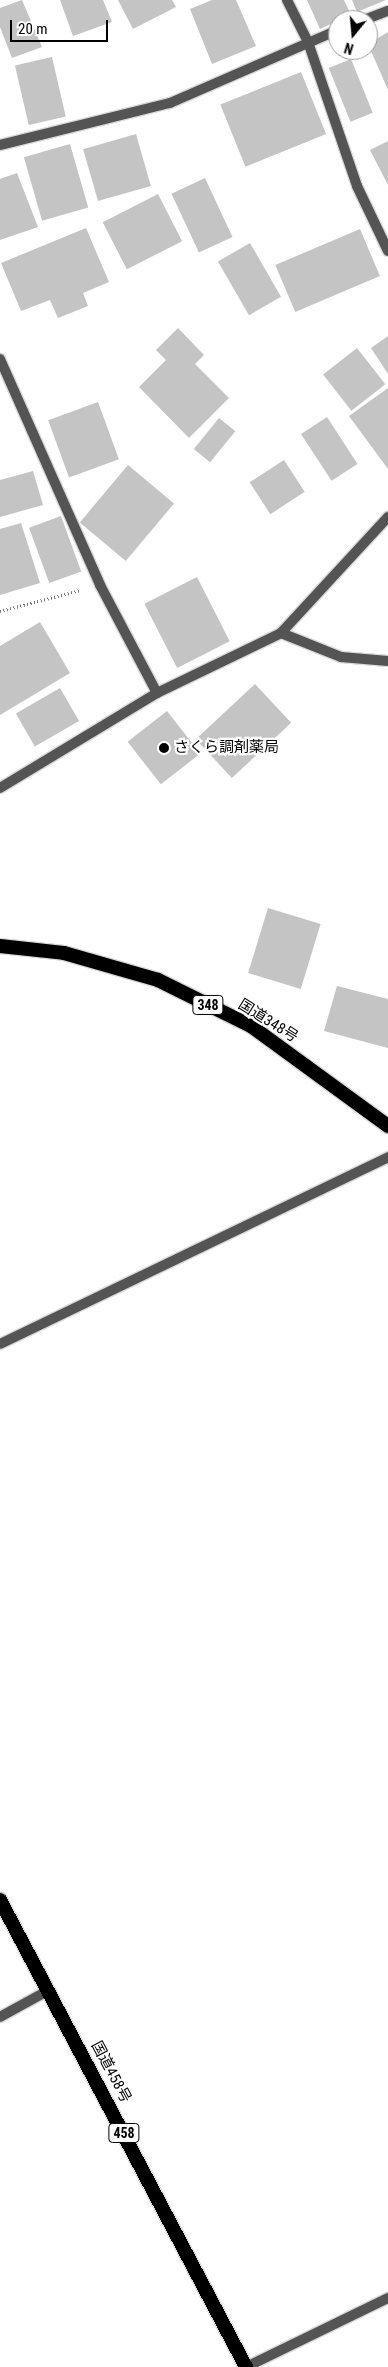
<!DOCTYPE html>
<html>
<head>
<meta charset="utf-8">
<style>
  body { margin:0 }
  #map { position:relative; width:388px; height:2367px; overflow:hidden; background:#fff; font-family:"Roboto Condensed","Noto Sans JP",sans-serif }
  div>[style] { position:absolute }
  .building>* { inset:0; background:#c4c4c4; transform-origin:0 0 }
  .path>* { height:3px; margin-top:-1.5px; transform-origin:0; background:repeating-linear-gradient(90deg,#767676 0 1px,transparent 0 3.5px) }
  .roads { filter:drop-shadow(1px 0 #dbdbdb) drop-shadow(-1px 0 #dbdbdb) drop-shadow(0 1px #dbdbdb) drop-shadow(0 -1px #dbdbdb) }
  .service>* { height:10px; margin:-5px; padding:0 5px; transform-origin:5px; border-radius:5px; background:#545454 }
  .trunk>* { height:14px; margin:-7px; padding:0 7px; transform-origin:7px; border-radius:7px; background:#000 }
  .dots>* { width:14px; height:14px; translate:-50% -50%; box-sizing:border-box; border:2px solid #fff; border-radius:50% }
  span { translate:-50% -50%; white-space:nowrap; text-align:center; line-height:1.15; -webkit-text-stroke:4.5px #fff; paint-order:stroke }
  .shield-label span { padding:1px 4px; background:#fff; border:1px solid; border-radius:4px; -webkit-text-stroke-width:0 }
  .shield-label { font-size:14px; color:#000; font-weight:700 }
  .poi-label { font-size:15px; color:#000 }
  .left { translate:0 -50%; text-align:left }
  .street-label { font-size:15px; color:#000 }
  .north { position:absolute; left:328px; top:10px; width:50px; height:50px; box-sizing:border-box; background:#fff; border:1px solid #999; border-radius:50%; rotate:197deg; font-size:14px; font-weight:700; line-height:20px; text-align:center; color:#000 }
  .north::after { content:''; display:block; margin:auto; width:18px; height:22px; background:#000; clip-path:polygon(50% 0,100% 100%,50% 72%,0 100%) }
  .scale { position:absolute; left:10px; top:20px; width:98px; height:22px; box-sizing:border-box; border:2px solid #000; border-top:0; padding-left:6px; font-size:15px; line-height:18px; white-space:nowrap; color:#000; -webkit-text-stroke:4px #fff; paint-order:stroke }
</style>
</head>
<body>
<div id="map">
  <div class="building">
    <div style="clip-path:polygon(22px 0,42px 47px,12px 58px,0 27px,0 8px)"></div>
    <div style="clip-path:polygon(60px 0,103px 0,112px 22px,73px 36px)"></div>
    <div style="clip-path:polygon(118px 0,172px 0,176px 7px,133px 29px)"></div>
    <div style="clip-path:polygon(212px 0,236px 0,256px 46px,212px 64px,190px 9px)"></div>
    <div style="clip-path:polygon(307px 0,344px 0,351px 15px,320px 29px)"></div>
    <div style="clip-path:polygon(352px 0,386px 0,357px 12px)"></div>
    <div style="clip-path:polygon(388px 32px,388px 90px,368px 44px)"></div>
    <div style="left:52px;top:57px;width:61px;height:38px;rotate:77deg"></div>
    <div style="left:351px;top:59px;width:58px;height:24px;rotate:68deg"></div>
    <div style="left:301px;top:72px;width:67px;height:87px;rotate:68deg"></div>
    <div style="left:136px;top:134px;width:54px;height:55px;rotate:74deg"></div>
    <div style="clip-path:polygon(388px 141px,388px 185px,370px 150px)"></div>
    <div style="left:70px;top:144px;width:66px;height:48px;rotate:74deg"></div>
    <div style="clip-path:polygon(17px 173px,38px 227px,0 240px,0 179px)"></div>
    <div style="left:205px;top:178px;width:65px;height:37px;rotate:65deg"></div>
    <div style="left:158px;top:194px;width:53px;height:62px;rotate:63deg"></div>
    <div style="clip-path:polygon(86px 228px,109px 282px,83px 293px,88px 306px,58px 318px,50px 300px,21px 311px,1px 263px)"></div>
    <div style="left:360px;top:229px;width:51px;height:92px;rotate:67deg"></div>
    <div style="left:250px;top:243px;width:62px;height:37px;rotate:60deg"></div>
    <div style="clip-path:polygon(178px 328px,204px 355px,195px 364px,229px 398px,189px 438px,139px 387px,166px 360px,156px 350px)"></div>
    <div style="clip-path:polygon(388px 336px,388px 374px,371px 348px)"></div>
    <div style="left:357px;top:348px;width:46px;height:43px;rotate:52deg"></div>
    <div style="clip-path:polygon(388px 388px,388px 469px,349px 416px)"></div>
    <div style="left:98px;top:402px;width:61px;height:53px;rotate:70deg"></div>
    <div style="left:327px;top:417px;width:56px;height:31px;rotate:57deg"></div>
    <div style="left:219px;top:418px;width:21px;height:40px;rotate:39deg"></div>
    <div style="left:284px;top:460px;width:38px;height:41px;rotate:57deg"></div>
    <div style="left:128px;top:465px;width:60px;height:75px;rotate:40deg"></div>
    <div style="clip-path:polygon(33px 471px,43px 505px,0 517px,0 480px)"></div>
    <div style="left:61px;top:516px;width:59px;height:34px;rotate:70deg"></div>
    <div style="clip-path:polygon(21px 523px,40px 583px,0 595px,0 529px)"></div>
    <div style="left:197px;top:577px;width:72px;height:59px;rotate:63deg"></div>
    <div style="clip-path:polygon(40px 622px,70px 673px,0 715px,0 646px)"></div>
    <div style="left:255px;top:684px;width:53px;height:81px;rotate:47deg"></div>
    <div style="left:60px;top:688px;width:38px;height:51px;rotate:60deg"></div>
    <div style="left:167px;top:711px;width:54px;height:50px;rotate:52deg"></div>
    <div style="left:268px;top:908px;width:55px;height:68px;rotate:17deg"></div>
    <div style="clip-path:polygon(337px 986px,388px 999px,388px 1048px,324px 1031px)"></div>
  </div>
  <div class="path">
    <div style="left:0;top:611px;width:83px;rotate:-14.7deg"></div>
  </div>
  <div class="roads">
    <div class="service">
      <div style="left:287px;top:0;width:47px;rotate:63.4deg"></div>
      <div style="left:308px;top:42px;width:152px;rotate:71.2deg"></div>
      <div style="left:357px;top:186px;width:72px;rotate:64.5deg"></div>
      <div style="left:364px;top:20px;width:26px;rotate:-21deg"></div>
      <div style="left:0;top:145px;width:175px;rotate:-13.9deg"></div>
      <div style="left:170px;top:103px;width:183px;rotate:-23.5deg"></div>
      <div style="left:0;top:359px;width:247px;rotate:66.1deg"></div>
      <div style="left:100px;top:585px;width:122px;rotate:62.2deg"></div>
      <div style="left:281px;top:633px;width:65px;rotate:21.8deg"></div>
      <div style="left:341px;top:657px;width:47px;rotate:4.9deg"></div>
      <div style="left:0;top:788px;width:184px;rotate:-31.2deg"></div>
      <div style="left:157px;top:693px;width:138px;rotate:-25.8deg"></div>
      <div style="left:281px;top:633px;width:158px;rotate:-47.3deg"></div>
      <div style="left:0;top:1344px;width:431px;rotate:-25.7deg"></div>
      <div style="left:0;top:2017px;width:56px;rotate:-28.9deg"></div>
      <div style="left:246px;top:2367px;width:158px;rotate:-25.9deg"></div>
    </div>
    <div class="trunk">
      <div style="left:0;top:946px;width:64px;rotate:6.2deg"></div>
      <div style="left:64px;top:953px;width:98px;rotate:16deg"></div>
      <div style="left:158px;top:980px;width:104px;rotate:26.3deg"></div>
      <div style="left:251px;top:1026px;width:170px;rotate:36.1deg"></div>
      <div style="left:0;top:1900px;width:528px;rotate:62.22deg"></div>
    </div>
  </div>
  <div class="dots">
    <div style="left:164px;top:748px;background:#000"></div>
  </div>
  <div class="shield-label">
    <span style="left:208px;top:1005px">348</span>
    <span style="left:124px;top:2133px">458</span>
  </div>
  <div class="poi-label">
    <span class="left" style="left:174px;top:748px">さくら調剤薬局</span>
  </div>
  <div class="street-label">
    <span style="left:268px;top:1021px;rotate:32deg">国道348号</span>
    <span style="left:111px;top:2072px;rotate:62deg">国道458号</span>
  </div>
  <div class="north">N</div>
  <div class="scale">20 m</div>
</div>
</body>
</html>
